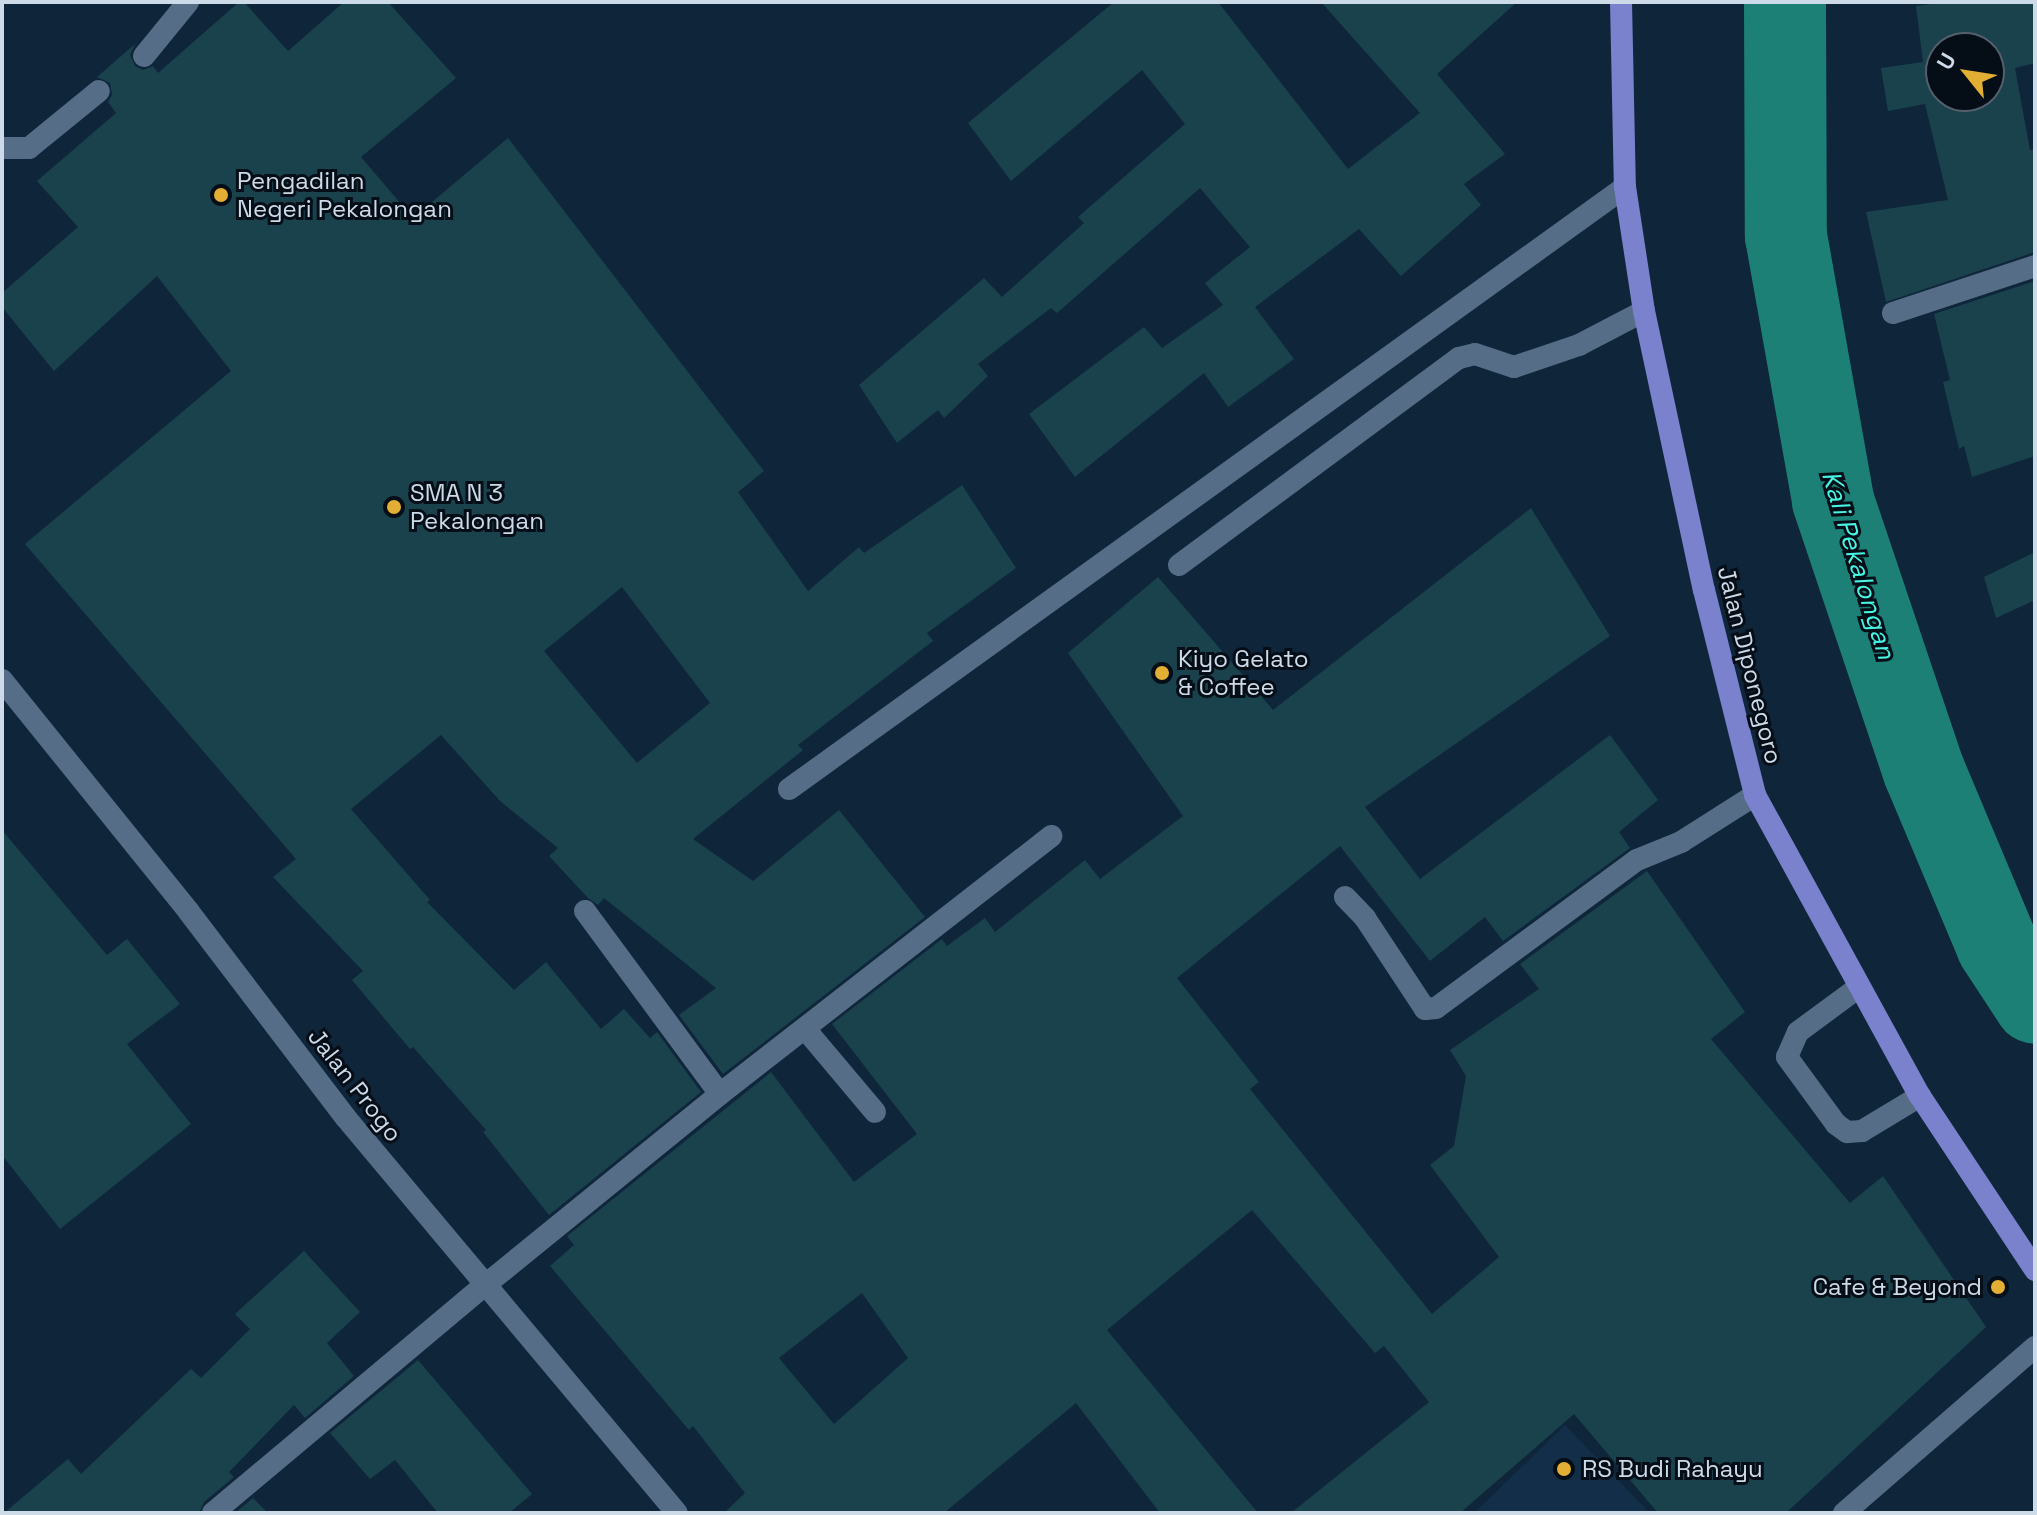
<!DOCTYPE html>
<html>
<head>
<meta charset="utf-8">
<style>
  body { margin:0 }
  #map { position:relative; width:2037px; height:1515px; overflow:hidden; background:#0f253a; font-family:"Space Grotesk",sans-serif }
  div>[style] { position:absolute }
  .built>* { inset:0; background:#132e49 }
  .river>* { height:82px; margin:-41px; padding:0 41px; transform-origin:41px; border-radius:41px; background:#1d8076 }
  .building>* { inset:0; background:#19424d }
  .service>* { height:22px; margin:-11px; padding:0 11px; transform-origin:11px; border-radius:11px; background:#556d86 }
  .minor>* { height:22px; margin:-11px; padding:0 11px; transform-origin:11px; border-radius:11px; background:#556d86 }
  .tertiary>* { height:22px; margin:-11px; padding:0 11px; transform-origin:11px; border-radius:11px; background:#556d86 }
  .primary>* { height:22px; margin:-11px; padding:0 11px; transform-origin:11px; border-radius:11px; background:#7a81cd }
  .dots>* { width:22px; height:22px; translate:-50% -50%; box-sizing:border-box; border:4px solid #050d17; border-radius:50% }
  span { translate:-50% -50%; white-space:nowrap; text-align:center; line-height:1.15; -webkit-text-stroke:6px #050d17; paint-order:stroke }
  .poi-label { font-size:24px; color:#cddae8 }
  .left { translate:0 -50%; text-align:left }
  .right { translate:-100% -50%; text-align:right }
  .street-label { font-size:24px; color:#cddae8 }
  .water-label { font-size:26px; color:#48f6e3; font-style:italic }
  .frame { position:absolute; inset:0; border:4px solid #cddae8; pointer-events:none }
  .north { position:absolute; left:1925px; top:32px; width:80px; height:80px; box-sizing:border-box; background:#050d17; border:2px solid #555f6b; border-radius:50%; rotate:300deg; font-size:22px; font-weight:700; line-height:32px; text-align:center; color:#cddae8 }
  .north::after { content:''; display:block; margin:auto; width:28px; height:36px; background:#e2af34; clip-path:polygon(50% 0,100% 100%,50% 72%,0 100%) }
</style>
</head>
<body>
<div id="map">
  <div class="built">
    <div style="clip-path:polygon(1565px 1425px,1650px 1513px,1474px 1513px)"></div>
  </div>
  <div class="river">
    <div style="left:1785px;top:2px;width:234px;rotate:89.8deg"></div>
    <div style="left:1786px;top:236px;width:269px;rotate:79.9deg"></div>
    <div style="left:1833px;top:501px;width:285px;rotate:71.4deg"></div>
    <div style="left:1924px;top:771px;width:189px;rotate:67.2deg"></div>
    <div style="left:1997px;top:945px;width:69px;rotate:56.8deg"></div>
  </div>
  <div class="building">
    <div style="clip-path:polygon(evenodd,239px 2px,244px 2px,288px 51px,344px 2px,388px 2px,456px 78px,361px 157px,413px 218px,508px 138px,764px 471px,738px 492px,808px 591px,859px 547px,864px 553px,962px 485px,1016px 568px,927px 633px,933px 641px,798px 745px,803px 750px,693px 839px,753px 881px,839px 810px,925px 917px,723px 1074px,679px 1015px,716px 988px,604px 898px,598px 905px,588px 898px,549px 856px,558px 848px,500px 801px,441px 735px,351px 809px,430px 900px,427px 902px,514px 990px,546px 962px,601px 1029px,624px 1009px,650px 1038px,657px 1032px,701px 1092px,549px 1215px,483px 1132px,486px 1130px,413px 1047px,410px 1049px,352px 980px,363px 971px,273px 877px,296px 859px,25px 544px,231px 371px,157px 276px,54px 371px,2px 307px,2px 293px,78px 227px,37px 181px,116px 113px,108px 102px,112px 95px,110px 83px,97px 77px,135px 44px,130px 55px,135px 66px,143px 70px,153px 66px,158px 73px,239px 2px,622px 587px,710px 703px,637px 763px,544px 651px,622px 587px)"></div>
    <div style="clip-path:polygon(1114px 2px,1218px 2px,1348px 169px,1420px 113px,1321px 2px,1517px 2px,1437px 74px,1505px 154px,1464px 184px,1481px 205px,1401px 276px,1359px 229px,1255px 307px,1294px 359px,1228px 407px,1204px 373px,1075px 477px,1029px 414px,1144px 327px,1162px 348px,1223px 305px,1205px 283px,1250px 247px,1200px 188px,1057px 313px,1051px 308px,978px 364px,988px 376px,944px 418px,938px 410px,897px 443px,859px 385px,984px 278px,1002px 297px,1084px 223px,1078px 217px,1185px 124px,1142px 70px,1011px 181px,968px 123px)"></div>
    <div style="clip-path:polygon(evenodd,1944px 2px,2035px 2px,2035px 63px,2015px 68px,2030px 150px,2035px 150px,2035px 252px,1886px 302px,1866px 212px,1948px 200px,1925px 104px,1888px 111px,1881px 68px,1923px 62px,1916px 6px,1944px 2px,1941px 48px,1989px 48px,1989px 96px,1941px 96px,1941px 48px)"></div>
    <div style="clip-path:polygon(2035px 281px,2035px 456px,1972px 477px,1964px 446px,1959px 449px,1943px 382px,1950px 380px,1934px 314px)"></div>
    <div style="clip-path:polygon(evenodd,1531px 508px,1610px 636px,1365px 807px,1420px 879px,1610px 735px,1658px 800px,1619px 832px,1630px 848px,1503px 941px,1485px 917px,1430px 961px,1340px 846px,1177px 978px,1259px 1082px,1250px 1089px,1432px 1314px,1499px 1257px,1430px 1165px,1454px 1146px,1466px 1076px,1450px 1050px,1539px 989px,1520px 964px,1647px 871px,1745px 1012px,1711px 1039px,1850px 1203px,1883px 1176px,1986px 1327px,1786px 1513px,1658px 1513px,1574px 1414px,1460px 1513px,1291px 1513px,1429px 1402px,1384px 1346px,1375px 1353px,1252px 1210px,1107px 1330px,1258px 1513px,1160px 1513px,1076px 1403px,944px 1513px,724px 1513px,745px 1493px,693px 1426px,689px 1430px,550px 1266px,574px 1245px,567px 1236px,771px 1072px,854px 1182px,917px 1134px,832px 1024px,942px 939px,947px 946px,985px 918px,995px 932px,1085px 860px,1100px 879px,1183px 816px,1068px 653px,1158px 577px,1273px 710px,1531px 508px,862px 1293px,908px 1358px,834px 1424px,779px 1358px,862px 1293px)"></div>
    <div style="clip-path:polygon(2035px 552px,2035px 600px,1996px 618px,1984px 577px)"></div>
    <div style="clip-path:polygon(2px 830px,107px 955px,127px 939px,180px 1004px,127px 1044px,191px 1124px,60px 1229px,2px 1155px)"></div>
    <div style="clip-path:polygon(304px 1251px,360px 1312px,327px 1343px,354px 1376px,305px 1418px,294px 1405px,229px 1472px,234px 1477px,204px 1502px,199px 1513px,4px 1513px,68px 1459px,81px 1474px,191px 1369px,201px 1378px,250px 1329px,235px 1314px)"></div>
    <div style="clip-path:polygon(418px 1360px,532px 1494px,509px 1513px,438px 1513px,395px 1460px,370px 1479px,330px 1433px)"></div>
    <div style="clip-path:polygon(253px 1498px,268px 1513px,235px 1513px)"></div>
  </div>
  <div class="service">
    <div style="left:144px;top:56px;width:70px;rotate:-50.8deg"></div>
    <div style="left:2px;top:148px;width:27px"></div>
    <div style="left:29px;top:148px;width:90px;rotate:-39.2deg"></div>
    <div style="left:1179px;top:565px;width:348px;rotate:-36.5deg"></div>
    <div style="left:1459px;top:358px;width:16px;rotate:-14deg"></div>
    <div style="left:1475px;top:354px;width:41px;rotate:18.4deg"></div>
    <div style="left:1514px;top:367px;width:69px;rotate:-18.7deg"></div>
    <div style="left:1579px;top:345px;width:73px;rotate:-27.6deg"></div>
    <div style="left:1345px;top:897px;width:29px;rotate:46deg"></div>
    <div style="left:1365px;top:918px;width:109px;rotate:56.6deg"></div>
    <div style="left:1425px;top:1009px;width:11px;rotate:-5deg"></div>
    <div style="left:1436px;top:1008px;width:250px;rotate:-36.4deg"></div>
    <div style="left:1637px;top:860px;width:48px;rotate:-22.2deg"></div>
    <div style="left:1681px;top:842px;width:88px;rotate:-32.4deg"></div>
    <div style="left:1859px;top:987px;width:76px;rotate:143.6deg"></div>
    <div style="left:1798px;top:1032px;width:27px;rotate:114deg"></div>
    <div style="left:1787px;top:1057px;width:83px;rotate:53.8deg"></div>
    <div style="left:1836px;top:1124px;width:14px;rotate:36deg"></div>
    <div style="left:1847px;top:1132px;width:15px;rotate:-4deg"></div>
    <div style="left:1862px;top:1131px;width:68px;rotate:-31.1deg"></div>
  </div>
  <div class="minor">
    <div style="left:1893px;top:313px;width:150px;rotate:-18.3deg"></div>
    <div style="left:789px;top:789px;width:1030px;rotate:-35.76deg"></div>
    <div style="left:585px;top:911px;width:227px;rotate:53.6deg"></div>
    <div style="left:806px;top:1030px;width:107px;rotate:49.9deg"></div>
    <div style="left:213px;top:1513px;width:354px;rotate:-40deg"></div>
    <div style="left:484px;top:1286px;width:304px;rotate:-39.1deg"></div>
    <div style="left:720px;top:1094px;width:420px;rotate:-37.9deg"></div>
    <div style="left:1844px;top:1513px;width:253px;rotate:-41deg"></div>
  </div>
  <div class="tertiary">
    <div style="left:2px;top:680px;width:298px;rotate:51.1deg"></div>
    <div style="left:189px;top:912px;width:259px;rotate:52.7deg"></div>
    <div style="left:346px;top:1118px;width:515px;rotate:50.04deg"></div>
  </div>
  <div class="primary">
    <div style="left:1621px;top:2px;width:185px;rotate:88.8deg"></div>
    <div style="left:1625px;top:187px;width:125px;rotate:81.3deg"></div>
    <div style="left:1644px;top:311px;width:285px;rotate:77.9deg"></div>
    <div style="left:1704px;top:590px;width:211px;rotate:76deg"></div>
    <div style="left:1755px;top:795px;width:343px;rotate:61.3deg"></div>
    <div style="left:1920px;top:1096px;width:209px;rotate:56.5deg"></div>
  </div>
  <div class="dots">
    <div style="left:221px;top:195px;background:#e2af34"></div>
    <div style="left:394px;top:507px;background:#e2af34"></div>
    <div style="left:1162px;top:673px;background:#e2af34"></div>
    <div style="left:1998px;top:1287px;background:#e2af34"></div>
    <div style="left:1564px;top:1469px;background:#e2af34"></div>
  </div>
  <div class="poi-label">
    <span class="left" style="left:237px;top:195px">Pengadilan<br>Negeri Pekalongan</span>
    <span class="left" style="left:410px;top:507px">SMA N 3<br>Pekalongan</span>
    <span class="left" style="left:1178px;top:673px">Kiyo Gelato<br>&amp; Coffee</span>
    <span class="right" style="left:1982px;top:1287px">Cafe &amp; Beyond</span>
    <span class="left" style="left:1582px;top:1469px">RS Budi Rahayu</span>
  </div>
  <div class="street-label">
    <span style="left:1750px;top:665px;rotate:76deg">Jalan Diponegoro</span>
    <span style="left:355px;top:1085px;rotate:52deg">Jalan Progo</span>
  </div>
  <div class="water-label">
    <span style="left:1858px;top:565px;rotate:73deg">Kali Pekalongan</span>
  </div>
  <div class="frame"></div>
  <div class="north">U</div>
</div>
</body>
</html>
